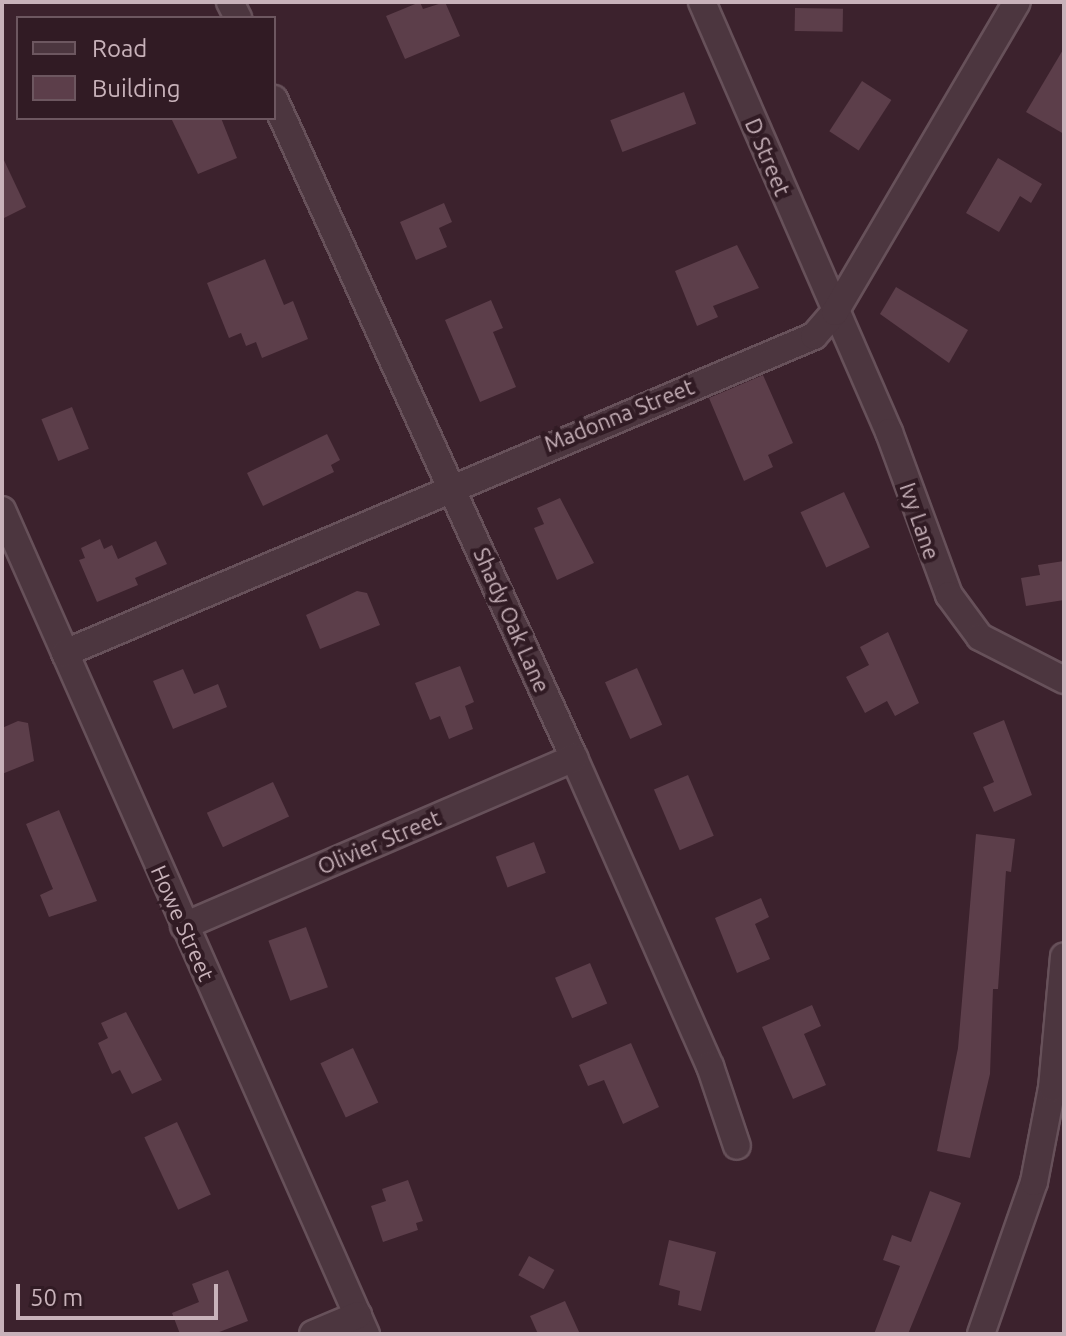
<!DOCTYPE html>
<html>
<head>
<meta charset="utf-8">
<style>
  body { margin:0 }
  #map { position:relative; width:1066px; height:1336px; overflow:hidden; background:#3c222d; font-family:Ubuntu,sans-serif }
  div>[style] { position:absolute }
  .building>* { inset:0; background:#5c3e4a; transform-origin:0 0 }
  .roads { filter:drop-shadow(2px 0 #67515a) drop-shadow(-2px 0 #67515a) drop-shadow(0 2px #67515a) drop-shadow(0 -2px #67515a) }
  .minor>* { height:26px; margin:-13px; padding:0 13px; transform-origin:13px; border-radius:13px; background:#4c363f }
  span { translate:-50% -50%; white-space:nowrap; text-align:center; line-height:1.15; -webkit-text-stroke:8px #311b24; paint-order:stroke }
  .street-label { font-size:22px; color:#c8b2ba }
  .frame { position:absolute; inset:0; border:4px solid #c8b2ba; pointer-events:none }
  .legend { position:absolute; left:16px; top:16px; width:260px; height:104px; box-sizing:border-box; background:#311b24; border:2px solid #6d5760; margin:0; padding:10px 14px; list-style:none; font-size:24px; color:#c8b2ba }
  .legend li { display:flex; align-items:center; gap:16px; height:40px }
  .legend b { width:40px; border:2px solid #6d5760 }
  .scale { position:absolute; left:16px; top:1284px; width:202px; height:36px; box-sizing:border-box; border:4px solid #c8b2ba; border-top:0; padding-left:10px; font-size:24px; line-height:28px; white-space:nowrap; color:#c8b2ba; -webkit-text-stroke:6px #311b24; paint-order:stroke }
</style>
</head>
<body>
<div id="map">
  <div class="building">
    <div style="clip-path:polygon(420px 2px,423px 9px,445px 2px,460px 36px,405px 59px,386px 16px)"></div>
    <div style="left:795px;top:8px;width:48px;height:23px;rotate:1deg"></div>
    <div style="clip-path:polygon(1064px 48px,1064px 134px,1026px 112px)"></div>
    <div style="left:862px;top:81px;width:35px;height:60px;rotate:33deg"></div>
    <div style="left:684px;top:92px;width:34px;height:79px;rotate:69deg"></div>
    <div style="clip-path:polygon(171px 118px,221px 118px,237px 158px,198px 174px)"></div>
    <div style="clip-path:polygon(2px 156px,26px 207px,2px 219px)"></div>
    <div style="clip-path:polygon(998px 158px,1042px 184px,1031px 203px,1020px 196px,999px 232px,966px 213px)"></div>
    <div style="clip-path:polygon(444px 203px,452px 222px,439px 228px,447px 247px,416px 260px,400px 222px)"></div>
    <div style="clip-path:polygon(737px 245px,759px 288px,713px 306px,718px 317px,697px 326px,675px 271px)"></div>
    <div style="clip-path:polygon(265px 259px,284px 305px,293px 301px,308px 339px,262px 358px,256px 342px,246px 346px,241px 333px,229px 338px,207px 283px)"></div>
    <div style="clip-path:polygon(896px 287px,968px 330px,949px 363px,880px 314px)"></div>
    <div style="clip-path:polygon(491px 300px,503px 328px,493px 332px,516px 387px,480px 402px,445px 320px)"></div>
    <div style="clip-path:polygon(763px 375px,793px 443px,768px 455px,773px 467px,744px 481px,709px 398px)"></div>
    <div style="left:72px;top:407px;width:45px;height:33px;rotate:68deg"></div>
    <div style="clip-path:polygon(327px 434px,340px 460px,331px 465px,334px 472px,263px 506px,247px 473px)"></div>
    <div style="left:844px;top:492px;width:61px;height:48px;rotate:65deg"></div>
    <div style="clip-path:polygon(560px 498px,594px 563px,557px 580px,534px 528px,544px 524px,537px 508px)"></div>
    <div style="clip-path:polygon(100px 539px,104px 549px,112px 545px,118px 559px,156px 541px,167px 564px,135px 578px,138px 585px,97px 602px,79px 560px,85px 558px,81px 548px)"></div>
    <div style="clip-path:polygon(1064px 561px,1064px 600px,1026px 606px,1021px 578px,1040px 575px,1038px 565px)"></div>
    <div style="clip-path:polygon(357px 591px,367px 593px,380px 625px,320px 649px,306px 615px)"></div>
    <div style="clip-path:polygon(888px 632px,919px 703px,895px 716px,887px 701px,865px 713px,846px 677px,869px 665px,860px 647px)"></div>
    <div style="clip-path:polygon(460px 666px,474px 702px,465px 706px,473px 729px,449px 739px,440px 716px,430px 720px,415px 683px)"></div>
    <div style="left:637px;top:668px;width:62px;height:35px;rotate:66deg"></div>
    <div style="clip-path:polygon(183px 669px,194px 694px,218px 684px,227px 707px,173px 729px,153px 681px)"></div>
    <div style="clip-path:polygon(1004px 720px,1032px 795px,994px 812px,983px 787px,994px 782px,973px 733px)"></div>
    <div style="clip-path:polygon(18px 721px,28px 723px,34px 761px,2px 774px,2px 728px)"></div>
    <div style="left:688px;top:775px;width:66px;height:37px;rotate:67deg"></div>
    <div style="left:273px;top:782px;width:38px;height:73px;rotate:65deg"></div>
    <div style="clip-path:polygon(59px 810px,97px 901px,49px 917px,40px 895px,53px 889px,26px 824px)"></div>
    <div style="clip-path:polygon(976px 834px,1015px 839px,1011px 872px,1006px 871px,998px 989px,993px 989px,990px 1074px,970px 1158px,937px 1151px,958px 1048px)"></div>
    <div style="left:534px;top:842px;width:33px;height:41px;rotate:69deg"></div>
    <div style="clip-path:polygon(761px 898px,769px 917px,755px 924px,770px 959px,737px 973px,715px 918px)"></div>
    <div style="left:306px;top:927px;width:64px;height:40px;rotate:70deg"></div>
    <div style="left:590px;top:963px;width:44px;height:38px;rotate:67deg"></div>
    <div style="clip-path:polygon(812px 1005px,821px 1026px,804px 1034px,826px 1085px,793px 1099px,762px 1027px)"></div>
    <div style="clip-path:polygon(126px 1012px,162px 1080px,132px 1094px,120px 1070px,112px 1074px,98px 1043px,108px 1038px,101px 1023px)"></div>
    <div style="clip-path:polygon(631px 1043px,659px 1107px,623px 1124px,604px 1080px,588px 1086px,579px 1065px)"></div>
    <div style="left:353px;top:1048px;width:60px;height:36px;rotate:65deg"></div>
    <div style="left:177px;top:1122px;width:80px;height:36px;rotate:65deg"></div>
    <div style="clip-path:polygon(408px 1180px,423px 1221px,416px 1223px,418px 1230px,383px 1242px,371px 1206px,386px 1201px,382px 1189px)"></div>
    <div style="clip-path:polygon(930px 1191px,961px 1203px,949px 1234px,908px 1334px,874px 1334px,900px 1266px,883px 1260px,892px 1235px,911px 1242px)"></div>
    <div style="clip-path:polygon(669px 1240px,716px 1252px,701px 1311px,678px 1305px,680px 1291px,659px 1285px)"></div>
    <div style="left:529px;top:1256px;width:29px;height:22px;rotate:29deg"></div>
    <div style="clip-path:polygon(228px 1270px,248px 1321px,214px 1334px,180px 1334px,172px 1313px,199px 1302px,192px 1284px)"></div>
    <div style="clip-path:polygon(565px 1301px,580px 1334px,538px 1334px,530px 1316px)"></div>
  </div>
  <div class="roads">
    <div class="minor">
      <div style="left:230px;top:2px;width:18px;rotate:63deg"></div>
      <div style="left:702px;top:2px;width:469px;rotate:66.5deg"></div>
      <div style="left:889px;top:432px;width:174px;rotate:69.8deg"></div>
      <div style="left:949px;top:595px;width:52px;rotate:53.6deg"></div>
      <div style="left:980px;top:637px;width:94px;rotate:27.1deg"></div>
      <div style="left:274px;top:99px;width:724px;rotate:65.52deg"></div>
      <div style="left:574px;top:758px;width:337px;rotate:66.2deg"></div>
      <div style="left:710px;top:1066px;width:84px;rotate:71.4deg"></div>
      <div style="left:2px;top:510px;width:901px;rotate:66.17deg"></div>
      <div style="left:65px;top:653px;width:813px;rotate:-22.94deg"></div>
      <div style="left:814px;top:336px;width:32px;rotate:-49deg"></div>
      <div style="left:835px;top:312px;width:359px;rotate:-59.6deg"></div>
      <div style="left:184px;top:926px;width:425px;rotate:-23.3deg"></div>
      <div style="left:313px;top:1334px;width:49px;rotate:-22.9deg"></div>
      <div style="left:981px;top:1334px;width:161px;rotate:-70.8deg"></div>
      <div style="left:1034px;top:1182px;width:96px;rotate:-79.2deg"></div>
      <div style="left:1052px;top:1088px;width:132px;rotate:-84.8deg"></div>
    </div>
  </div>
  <div class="street-label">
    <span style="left:768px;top:157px;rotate:67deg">D Street</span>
    <span style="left:619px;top:415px;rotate:-22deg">Madonna Street</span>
    <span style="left:920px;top:521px;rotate:71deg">Ivy Lane</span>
    <span style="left:512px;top:620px;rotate:66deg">Shady Oak Lane</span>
    <span style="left:379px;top:842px;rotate:-23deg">Olivier Street</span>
    <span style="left:183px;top:923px;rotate:66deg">Howe Street</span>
  </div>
  <div class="frame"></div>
  <ul class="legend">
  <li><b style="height:10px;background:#4c363f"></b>Road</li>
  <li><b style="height:22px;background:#5c3e4a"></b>Building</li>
  </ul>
  <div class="scale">50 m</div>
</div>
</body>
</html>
